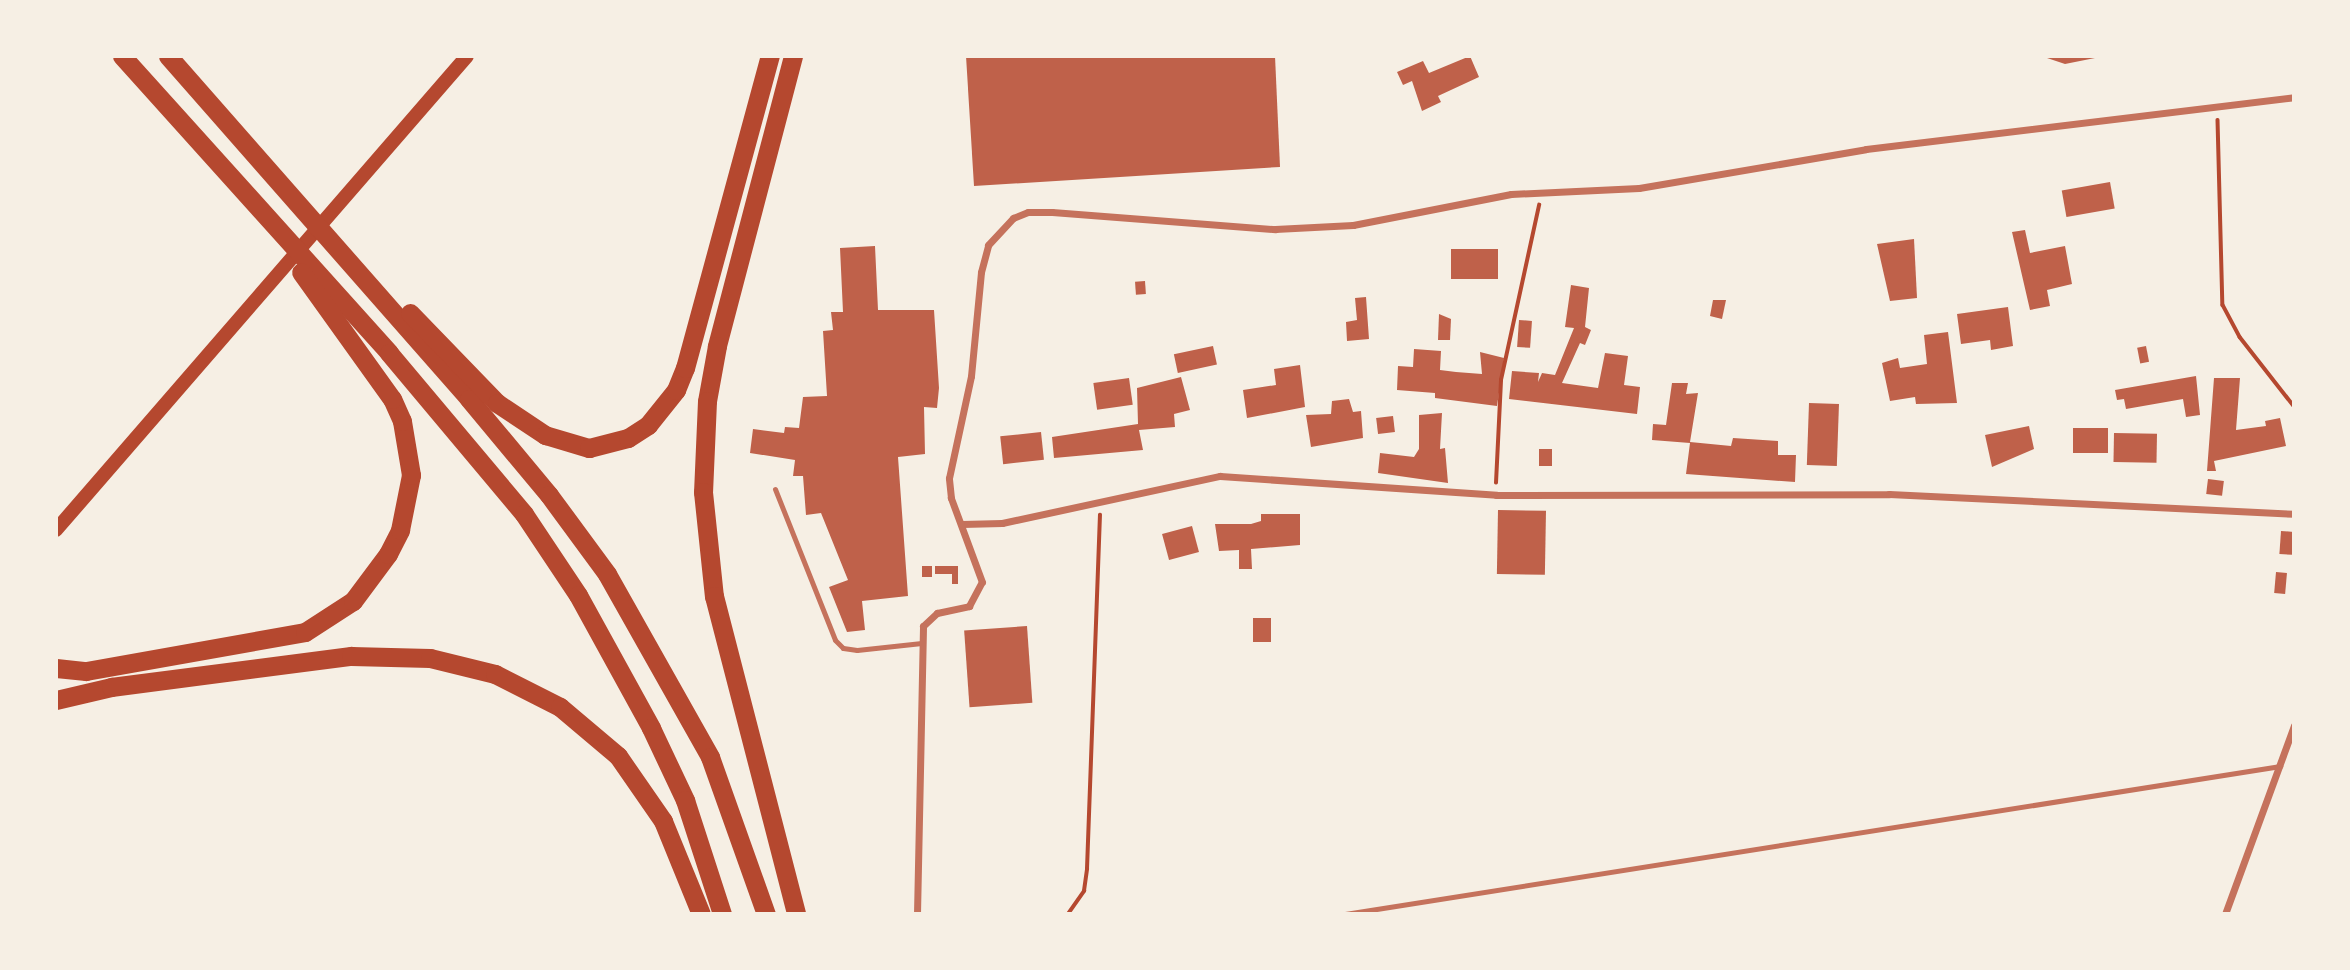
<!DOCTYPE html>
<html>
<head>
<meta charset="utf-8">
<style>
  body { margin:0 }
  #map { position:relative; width:2350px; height:970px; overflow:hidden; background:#f6efe4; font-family:"Work Sans",sans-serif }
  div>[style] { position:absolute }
  .building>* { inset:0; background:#bf614a; transform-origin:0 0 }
  .path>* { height:3.5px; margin:-1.75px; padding:0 1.75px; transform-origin:1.75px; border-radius:1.75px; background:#b5482f }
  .service>* { height:5px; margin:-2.5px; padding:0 2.5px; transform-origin:2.5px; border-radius:2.5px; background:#c5725c }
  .minor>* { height:7px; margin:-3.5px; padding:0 3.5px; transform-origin:3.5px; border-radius:3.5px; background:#c5725c }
  .secondary>* { height:14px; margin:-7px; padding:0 7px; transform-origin:7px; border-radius:7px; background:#b5482f }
  .trunk>* { height:19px; margin:-9.5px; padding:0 9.5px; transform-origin:9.5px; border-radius:9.5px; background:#b5482f }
  span { translate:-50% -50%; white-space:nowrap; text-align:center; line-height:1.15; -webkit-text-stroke:6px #f6efe4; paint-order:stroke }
  .frame { position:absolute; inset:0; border:58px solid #f6efe4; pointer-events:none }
</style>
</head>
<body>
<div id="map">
  <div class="building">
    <div style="clip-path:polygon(966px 56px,1275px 56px,1280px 167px,974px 186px)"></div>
    <div style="clip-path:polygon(1470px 56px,1479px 77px,1438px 96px,1441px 102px,1422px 111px,1412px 81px,1403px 85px,1397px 72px,1423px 61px,1429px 73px)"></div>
    <div style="clip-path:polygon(2041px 56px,2095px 56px,2095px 58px,2065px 64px)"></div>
    <div style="left:2110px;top:182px;width:27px;height:49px;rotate:80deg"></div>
    <div style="clip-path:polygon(2025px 230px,2030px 253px,2065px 246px,2072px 284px,2047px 290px,2050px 306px,2030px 310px,2012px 232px)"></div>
    <div style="clip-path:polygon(1914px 239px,1917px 298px,1890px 301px,1877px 244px)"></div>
    <div style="clip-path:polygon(875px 246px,878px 310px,934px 310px,939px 388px,937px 408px,924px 407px,925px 454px,898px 457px,908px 596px,862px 601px,865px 630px,847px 632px,829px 587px,848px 580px,821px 513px,806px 515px,803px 476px,793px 476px,795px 460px,750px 453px,753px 429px,784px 433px,785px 427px,799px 428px,803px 397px,827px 396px,823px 331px,833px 330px,831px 312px,843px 312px,840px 248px)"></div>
    <div style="left:1451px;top:249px;width:47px;height:30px"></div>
    <div style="left:1145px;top:281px;width:13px;height:10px;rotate:86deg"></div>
    <div style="clip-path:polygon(1571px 285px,1589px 288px,1585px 327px,1591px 330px,1585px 345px,1580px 343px,1562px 383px,1598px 388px,1605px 353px,1628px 356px,1624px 385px,1640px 387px,1637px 414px,1509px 399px,1512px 371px,1539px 373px,1538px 382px,1542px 373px,1555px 375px,1574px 328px,1565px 327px)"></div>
    <div style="clip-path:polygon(1366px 297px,1369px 339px,1347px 341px,1346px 322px,1357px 320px,1355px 298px)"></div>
    <div style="clip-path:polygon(1713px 300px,1726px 300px,1722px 319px,1710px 316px)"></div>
    <div style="clip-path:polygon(2008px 307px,2013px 346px,1991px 350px,1990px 340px,1961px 344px,1957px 314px)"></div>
    <div style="clip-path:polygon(1439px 314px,1451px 319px,1450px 340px,1438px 340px)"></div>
    <div style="left:1519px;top:320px;width:13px;height:27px;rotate:4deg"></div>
    <div style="clip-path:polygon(1948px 332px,1957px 403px,1916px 404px,1915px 397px,1890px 401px,1882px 363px,1898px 358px,1900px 368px,1927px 364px,1924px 335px)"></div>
    <div style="left:1213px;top:346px;width:19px;height:40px;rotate:78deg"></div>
    <div style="left:2146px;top:346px;width:16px;height:9px;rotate:79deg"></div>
    <div style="clip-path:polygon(1414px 349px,1441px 351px,1440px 370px,1456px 372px,1482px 374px,1480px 352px,1504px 358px,1497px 406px,1435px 398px,1435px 393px,1397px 390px,1398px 366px,1413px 367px)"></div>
    <div style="clip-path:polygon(1300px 365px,1305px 407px,1247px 418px,1243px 390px,1276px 385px,1274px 369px)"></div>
    <div style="clip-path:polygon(2196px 376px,2200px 415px,2186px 417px,2183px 399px,2126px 409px,2124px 399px,2117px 400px,2115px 390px)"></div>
    <div style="clip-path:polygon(1181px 377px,1190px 410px,1174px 414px,1175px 427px,1139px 430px,1143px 450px,1054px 458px,1052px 437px,1138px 424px,1137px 388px)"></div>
    <div style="left:1129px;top:378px;width:27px;height:36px;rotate:82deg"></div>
    <div style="clip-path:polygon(2214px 378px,2240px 378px,2236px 430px,2266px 426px,2265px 421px,2280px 418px,2286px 446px,2214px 461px,2216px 471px,2207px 471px)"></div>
    <div style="clip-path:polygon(1672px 383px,1688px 383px,1686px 394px,1698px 393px,1690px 442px,1731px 446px,1733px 438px,1778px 441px,1778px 455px,1796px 455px,1795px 482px,1686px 474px,1690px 443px,1652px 440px,1653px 424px,1666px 425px)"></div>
    <div style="clip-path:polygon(1349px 399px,1353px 412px,1361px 411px,1363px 438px,1311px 447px,1306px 415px,1331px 414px,1332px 401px)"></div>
    <div style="left:1809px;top:403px;width:30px;height:62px;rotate:2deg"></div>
    <div style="clip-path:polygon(1442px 413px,1440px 449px,1445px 448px,1448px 483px,1378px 473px,1380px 453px,1414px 457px,1419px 449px,1419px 415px)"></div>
    <div style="left:1393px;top:416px;width:16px;height:17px;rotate:83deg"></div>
    <div style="clip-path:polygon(2029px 426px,2034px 449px,1992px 467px,1985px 435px)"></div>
    <div style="left:2073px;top:428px;width:35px;height:25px"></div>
    <div style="left:1041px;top:432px;width:28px;height:41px;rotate:84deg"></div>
    <div style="left:2114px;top:433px;width:43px;height:29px;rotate:1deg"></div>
    <div style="left:1539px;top:449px;width:13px;height:17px"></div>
    <div style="left:2208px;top:479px;width:16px;height:15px;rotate:7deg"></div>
    <div style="left:1498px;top:510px;width:48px;height:64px;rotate:1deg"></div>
    <div style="clip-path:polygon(1261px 514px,1300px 514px,1300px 545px,1251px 549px,1252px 569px,1239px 569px,1239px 550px,1219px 551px,1215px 524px,1251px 524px,1261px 521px)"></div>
    <div style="left:1192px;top:526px;width:27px;height:31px;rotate:75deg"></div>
    <div style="left:2281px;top:531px;width:13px;height:23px;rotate:4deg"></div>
    <div style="left:922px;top:566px;width:10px;height:11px"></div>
    <div style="clip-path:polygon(935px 566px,958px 566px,958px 584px,952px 584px,952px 574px,935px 574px)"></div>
    <div style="left:2276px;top:572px;width:11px;height:21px;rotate:5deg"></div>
    <div style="left:1253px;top:618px;width:18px;height:24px"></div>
    <div style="left:1027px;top:626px;width:77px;height:63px;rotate:86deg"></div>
  </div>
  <div class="path">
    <div style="left:2218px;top:120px;width:185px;rotate:88.5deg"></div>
    <div style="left:2223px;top:305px;width:36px;rotate:62deg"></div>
    <div style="left:2240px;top:337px;width:88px;rotate:52deg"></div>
    <div style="left:1496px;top:483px;width:103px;rotate:-87.2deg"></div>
    <div style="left:1501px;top:380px;width:179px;rotate:-77.7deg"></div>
    <div style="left:1068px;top:914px;width:28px;rotate:-55deg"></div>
    <div style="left:1084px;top:891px;width:22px;rotate:-82deg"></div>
    <div style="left:1087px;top:869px;width:354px;rotate:-87.9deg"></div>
  </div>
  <div class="service">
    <div style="left:775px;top:489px;width:162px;rotate:68.3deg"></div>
    <div style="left:835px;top:640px;width:11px;rotate:45deg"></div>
    <div style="left:843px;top:648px;width:14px;rotate:8deg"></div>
    <div style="left:857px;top:650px;width:65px;rotate:-6.1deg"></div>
    <div style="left:1345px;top:914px;width:947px;rotate:-8.99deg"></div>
  </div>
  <div class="minor">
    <div style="left:962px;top:524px;width:40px;rotate:-1.4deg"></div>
    <div style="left:1002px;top:523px;width:223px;rotate:-12.2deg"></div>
    <div style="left:1220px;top:476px;width:277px;rotate:3.9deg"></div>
    <div style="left:1496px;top:495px;width:393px;rotate:-0.1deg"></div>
    <div style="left:1889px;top:494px;width:405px;rotate:2.8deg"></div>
    <div style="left:917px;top:914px;width:288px;rotate:-88.8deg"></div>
    <div style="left:923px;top:626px;width:19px;rotate:-43deg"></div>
    <div style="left:937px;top:613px;width:33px;rotate:-12deg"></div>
    <div style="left:969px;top:606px;width:27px;rotate:-62deg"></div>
    <div style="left:982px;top:582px;width:90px;rotate:-110.3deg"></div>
    <div style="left:951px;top:498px;width:20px;rotate:-96deg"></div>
    <div style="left:949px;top:478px;width:104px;rotate:-77.8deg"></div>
    <div style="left:971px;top:376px;width:104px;rotate:-84.5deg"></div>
    <div style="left:981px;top:272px;width:28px;rotate:-75deg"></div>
    <div style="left:988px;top:245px;width:37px;rotate:-47deg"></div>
    <div style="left:1013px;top:218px;width:16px;rotate:-22deg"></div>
    <div style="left:1028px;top:212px;width:24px"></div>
    <div style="left:1052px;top:212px;width:224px;rotate:4.4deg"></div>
    <div style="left:1275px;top:229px;width:78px;rotate:-2.9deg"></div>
    <div style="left:1353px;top:225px;width:161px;rotate:-11.1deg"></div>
    <div style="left:1511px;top:194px;width:128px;rotate:-2.7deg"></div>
    <div style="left:1639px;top:188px;width:230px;rotate:-9.7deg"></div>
    <div style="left:1866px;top:149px;width:431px;rotate:-6.9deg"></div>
    <div style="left:2225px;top:914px;width:201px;rotate:-69.9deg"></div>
  </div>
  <div class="secondary">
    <div style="left:56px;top:530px;width:627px;rotate:-49.07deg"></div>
  </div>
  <div class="trunk">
    <div style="left:122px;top:56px;width:399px;rotate:48deg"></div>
    <div style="left:389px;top:353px;width:210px;rotate:50deg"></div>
    <div style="left:524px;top:514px;width:97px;rotate:56.3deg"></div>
    <div style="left:578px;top:595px;width:152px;rotate:61.2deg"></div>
    <div style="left:651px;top:728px;width:80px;rotate:64.7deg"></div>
    <div style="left:685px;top:800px;width:120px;rotate:72deg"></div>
    <div style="left:168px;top:56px;width:456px;rotate:48.7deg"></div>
    <div style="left:469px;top:399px;width:125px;rotate:50.2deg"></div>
    <div style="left:549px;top:495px;width:98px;rotate:53.7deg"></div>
    <div style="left:607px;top:574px;width:210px;rotate:60.6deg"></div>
    <div style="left:710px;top:757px;width:167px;rotate:70.4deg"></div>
    <div style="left:793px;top:56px;width:300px;rotate:104.7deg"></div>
    <div style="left:717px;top:346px;width:56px;rotate:100.3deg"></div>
    <div style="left:707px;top:401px;width:91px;rotate:92.5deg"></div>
    <div style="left:703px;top:492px;width:105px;rotate:84deg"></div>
    <div style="left:714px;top:596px;width:328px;rotate:75.5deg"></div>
    <div style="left:410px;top:313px;width:125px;rotate:46deg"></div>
    <div style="left:497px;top:403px;width:58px;rotate:33.7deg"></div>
    <div style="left:545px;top:435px;width:46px;rotate:16.5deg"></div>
    <div style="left:589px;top:448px;width:40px;rotate:-14.4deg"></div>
    <div style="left:628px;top:438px;width:24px;rotate:-33deg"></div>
    <div style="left:648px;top:425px;width:45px;rotate:-51.3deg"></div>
    <div style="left:676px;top:390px;width:24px;rotate:-68deg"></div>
    <div style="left:685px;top:368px;width:323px;rotate:-74.8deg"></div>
    <div style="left:56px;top:668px;width:30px;rotate:6deg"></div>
    <div style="left:86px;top:671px;width:222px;rotate:-10.1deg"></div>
    <div style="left:305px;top:632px;width:57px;rotate:-32.9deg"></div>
    <div style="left:353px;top:601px;width:59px;rotate:-53.3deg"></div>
    <div style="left:388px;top:554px;width:27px;rotate:-63deg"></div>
    <div style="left:400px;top:530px;width:56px;rotate:-78.7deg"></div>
    <div style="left:411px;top:475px;width:55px;rotate:-99.5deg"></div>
    <div style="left:402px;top:421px;width:24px;rotate:-114deg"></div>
    <div style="left:392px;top:399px;width:156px;rotate:-125.6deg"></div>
    <div style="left:56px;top:700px;width:57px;rotate:-13.3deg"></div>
    <div style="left:111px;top:687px;width:242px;rotate:-7.4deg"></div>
    <div style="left:351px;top:656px;width:79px;rotate:1.5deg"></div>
    <div style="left:430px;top:658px;width:67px;rotate:13.8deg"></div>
    <div style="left:495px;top:674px;width:73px;rotate:26.9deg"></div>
    <div style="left:560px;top:707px;width:76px;rotate:40.2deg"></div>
    <div style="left:618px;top:756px;width:79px;rotate:55.3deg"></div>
    <div style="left:663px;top:821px;width:100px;rotate:67.8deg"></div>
  </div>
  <div class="frame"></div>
</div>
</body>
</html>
